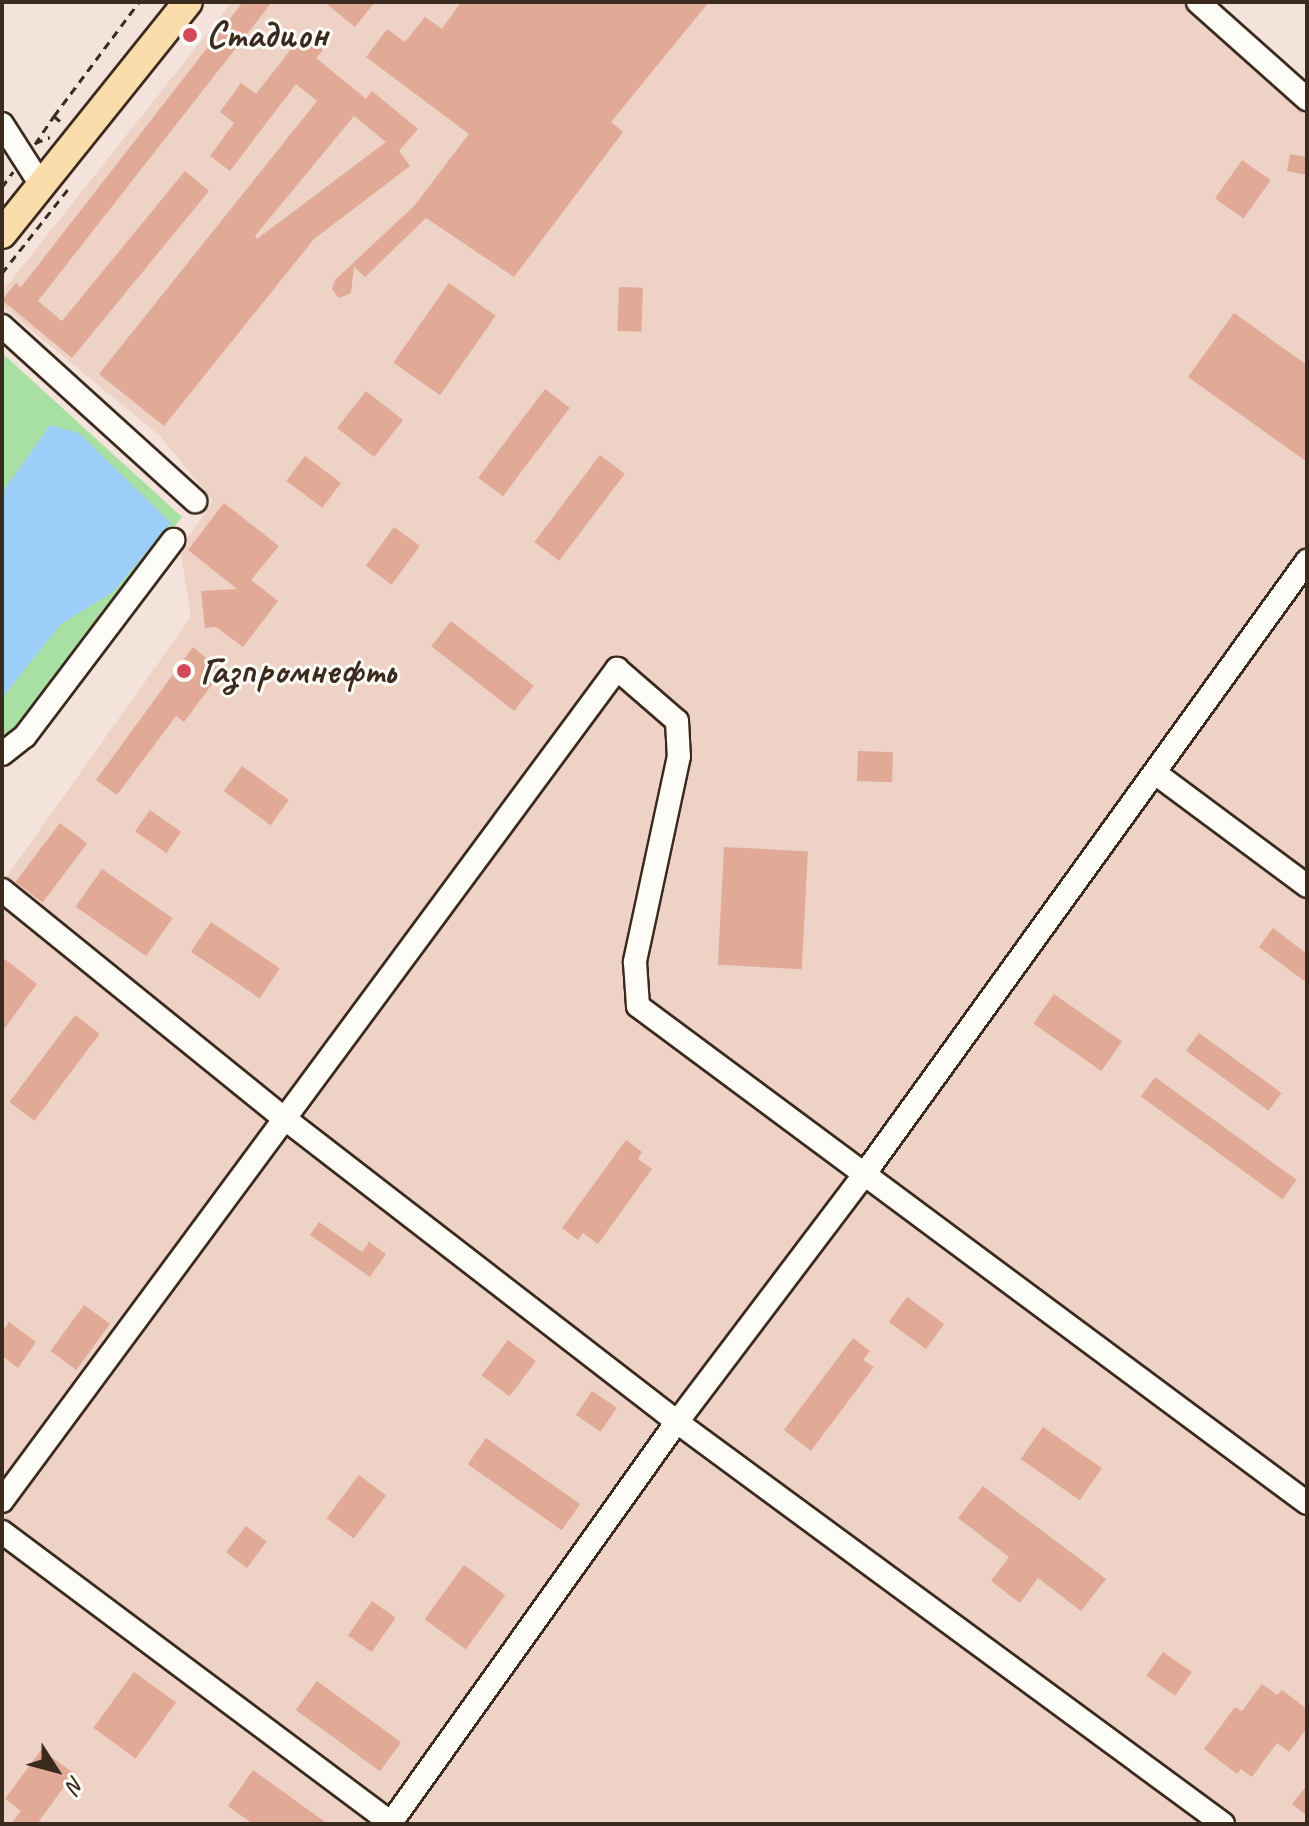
<!DOCTYPE html>
<html>
<head>
<meta charset="utf-8">
<style>
  body { margin:0 }
  #map { position:relative; width:1309px; height:1826px; overflow:hidden; background:#f4e3da; font-family:Caveat,sans-serif }
  div>[style] { position:absolute }
  .built>* { inset:0; background:#eed2c6 }
  .green>* { inset:0; background:#a8e0a4 }
  .water>* { inset:0; background:#9dcefa }
  .building>* { inset:0; background:#e0aa96; transform-origin:0 0 }
  .path>* { height:3px; margin-top:-1.5px; transform-origin:0; background:repeating-linear-gradient(90deg,#3b2a1e 0 8px,transparent 0 14px) }
  .roads { filter:drop-shadow(2px 0 #3b2a1e) drop-shadow(-2px 0 #3b2a1e) drop-shadow(0 2px #3b2a1e) drop-shadow(0 -2px #3b2a1e) }
  .minor>* { height:22px; margin:-11px; padding:0 11px; transform-origin:11px; border-radius:11px; background:#fdfcf7 }
  .major>* { height:28px; margin:-14px; padding:0 14px; transform-origin:14px; border-radius:14px; background:#fbddab }
  .dots>* { width:22px; height:22px; translate:-50% -50%; box-sizing:border-box; border:4px solid #fdfcf7; border-radius:50% }
  span { translate:-50% -50%; white-space:nowrap; text-align:center; line-height:1.15; -webkit-text-stroke:6px #fdfcf7; paint-order:stroke }
  .poi-label { font-size:38px; color:#3b2a1e; font-weight:700 }
  .left { translate:0 -50%; text-align:left }
  .frame { position:absolute; inset:0; border:4px solid #3b2a1e; pointer-events:none }
  .north { position:absolute; left:16px; top:1730px; width:80px; height:80px; -webkit-text-stroke:6px #fdfcf7; paint-order:stroke; rotate:126deg; font-size:22px; font-weight:700; line-height:32px; text-align:center; color:#3b2a1e }
  .north::after { content:''; display:block; margin:auto; width:28px; height:36px; background:#3b2a1e; clip-path:polygon(50% 0,100% 100%,50% 72%,0 100%) }
</style>
</head>
<body>
<div id="map">
  <div class="built">
    <div style="clip-path:polygon(232px 2px,1216px 2px,1307px 81px,1307px 1824px,2px 1824px,2px 883px,191px 617px,180px 549px,213px 501px,160px 436px,2px 306px,2px 292px)"></div>
  </div>
  <div class="green">
    <div style="clip-path:polygon(2px 353px,182px 517px,2px 749px)"></div>
  </div>
  <div class="water">
    <div style="clip-path:polygon(50px 425px,79px 433px,171px 523px,113px 592px,61px 624px,2px 698px,2px 493px)"></div>
  </div>
  <div class="building">
    <div style="clip-path:polygon(243px 2px,272px 2px,38px 301px,62px 321px,185px 171px,209px 191px,72px 358px,2px 300px,16px 283px,21px 287px)"></div>
    <div style="clip-path:polygon(324px 2px,375px 2px,355px 27px)"></div>
    <div style="clip-path:polygon(461px 2px,709px 2px,611px 122px,623px 132px,514px 277px,426px 218px,365px 277px,354px 267px,351px 293px,339px 298px,332px 289px,335px 280px,414px 206px,469px 134px,366px 57px,387px 29px,405px 42px,425px 17px,442px 29px)"></div>
    <div style="clip-path:polygon(evenodd,303px 34px,323px 50px,316px 58px,366px 99px,372px 91px,418px 129px,399px 151px,410px 166px,314px 239px,164px 426px,99px 374px,317px 101px,296px 84px,230px 171px,210px 156px,234px 123px,220px 112px,241px 83px,256px 94px,303px 34px,354px 116px,386px 142px,257px 239px,255px 236px,354px 116px)"></div>
    <div style="clip-path:polygon(1290px 154px,1307px 157px,1307px 175px,1287px 171px)"></div>
    <div style="left:1242px;top:160px;width:35px;height:47px;rotate:35deg"></div>
    <div style="left:449px;top:283px;width:57px;height:97px;rotate:35deg"></div>
    <div style="left:619px;top:287px;width:24px;height:44px;rotate:2deg"></div>
    <div style="clip-path:polygon(1234px 313px,1307px 365px,1307px 462px,1188px 377px)"></div>
    <div style="left:545px;top:389px;width:31px;height:111px;rotate:37deg"></div>
    <div style="left:366px;top:391px;width:47px;height:47px;rotate:38deg"></div>
    <div style="left:600px;top:455px;width:31px;height:109px;rotate:37deg"></div>
    <div style="left:305px;top:456px;width:45px;height:31px;rotate:37deg"></div>
    <div style="clip-path:polygon(224px 503px,279px 546px,251px 580px,278px 601px,243px 647px,216px 627px,205px 628px,201px 591px,237px 589px,188px 550px)"></div>
    <div style="left:394px;top:527px;width:32px;height:48px;rotate:36deg"></div>
    <div style="left:451px;top:621px;width:105px;height:32px;rotate:38deg"></div>
    <div style="clip-path:polygon(193px 647px,222px 671px,184px 722px,176px 716px,117px 795px,96px 780px)"></div>
    <div style="left:858px;top:751px;width:35px;height:30px;rotate:2deg"></div>
    <div style="left:242px;top:766px;width:58px;height:31px;rotate:36deg"></div>
    <div style="left:150px;top:810px;width:38px;height:26px;rotate:35deg"></div>
    <div style="left:60px;top:823px;width:34px;height:74px;rotate:37deg"></div>
    <div style="left:724px;top:847px;width:84px;height:118px;rotate:3deg"></div>
    <div style="left:102px;top:869px;width:86px;height:46px;rotate:35deg"></div>
    <div style="left:211px;top:922px;width:83px;height:36px;rotate:34deg"></div>
    <div style="clip-path:polygon(1273px 928px,1307px 954px,1307px 983px,1259px 947px)"></div>
    <div style="clip-path:polygon(2px 957px,37px 984px,2px 1032px)"></div>
    <div style="left:1054px;top:994px;width:83px;height:36px;rotate:35deg"></div>
    <div style="left:75px;top:1015px;width:31px;height:109px;rotate:37deg"></div>
    <div style="left:1199px;top:1033px;width:102px;height:22px;rotate:36deg"></div>
    <div style="left:1155px;top:1077px;width:175px;height:24px;rotate:36deg"></div>
    <div style="clip-path:polygon(626px 1140px,642px 1152px,638px 1159px,652px 1169px,598px 1244px,583px 1233px,578px 1240px,562px 1228px)"></div>
    <div style="clip-path:polygon(319px 1222px,362px 1252px,369px 1242px,386px 1254px,370px 1277px,310px 1235px)"></div>
    <div style="left:907px;top:1297px;width:46px;height:31px;rotate:36deg"></div>
    <div style="left:84px;top:1305px;width:32px;height:57px;rotate:36deg"></div>
    <div style="clip-path:polygon(9px 1322px,36px 1342px,18px 1368px,2px 1356px,2px 1333px)"></div>
    <div style="clip-path:polygon(853px 1338px,870px 1351px,863px 1360px,874px 1367px,811px 1451px,784px 1430px)"></div>
    <div style="left:508px;top:1340px;width:35px;height:44px;rotate:37deg"></div>
    <div style="left:592px;top:1391px;width:30px;height:29px;rotate:34deg"></div>
    <div style="left:1043px;top:1427px;width:72px;height:39px;rotate:35deg"></div>
    <div style="left:486px;top:1438px;width:115px;height:32px;rotate:35deg"></div>
    <div style="left:359px;top:1475px;width:34px;height:54px;rotate:37deg"></div>
    <div style="clip-path:polygon(983px 1486px,1106px 1579px,1081px 1611px,1038px 1578px,1020px 1603px,991px 1581px,1009px 1557px,958px 1518px)"></div>
    <div style="left:246px;top:1526px;width:26px;height:33px;rotate:37deg"></div>
    <div style="left:464px;top:1565px;width:51px;height:67px;rotate:36deg"></div>
    <div style="left:372px;top:1601px;width:29px;height:42px;rotate:35deg"></div>
    <div style="left:1163px;top:1652px;width:35px;height:29px;rotate:35deg"></div>
    <div style="left:134px;top:1672px;width:52px;height:69px;rotate:36deg"></div>
    <div style="left:317px;top:1681px;width:104px;height:36px;rotate:36deg"></div>
    <div style="clip-path:polygon(1262px 1684px,1277px 1695px,1282px 1690px,1307px 1709px,1307px 1728px,1289px 1752px,1277px 1743px,1252px 1777px,1241px 1769px,1237px 1774px,1204px 1749px,1235px 1707px,1242px 1711px)"></div>
    <div style="clip-path:polygon(41px 1750px,74px 1773px,37px 1824px,11px 1824px,21px 1811px,5px 1799px)"></div>
    <div style="clip-path:polygon(253px 1770px,328px 1824px,253px 1824px,228px 1806px)"></div>
    <div style="clip-path:polygon(1307px 1785px,1307px 1816px,1292px 1804px)"></div>
  </div>
  <div class="path">
    <div style="left:54px;top:116px;width:142px;rotate:-53.3deg"></div>
    <div style="left:35px;top:143px;width:16px;rotate:-22deg"></div>
    <div style="left:35px;top:144px;width:34px;rotate:-56deg"></div>
    <div style="left:54px;top:116px;width:11px;rotate:41deg"></div>
    <div style="left:2px;top:187px;width:19px;rotate:-54deg"></div>
    <div style="left:2px;top:273px;width:108px;rotate:-51.8deg"></div>
  </div>
  <div class="roads">
    <div class="minor">
      <div style="left:1198px;top:2px;width:146px;rotate:41.7deg"></div>
      <div style="left:2px;top:124px;width:72px;rotate:57.4deg"></div>
      <div style="left:2px;top:326px;width:261px;rotate:42.2deg"></div>
      <div style="left:2px;top:754px;width:29px;rotate:-38deg"></div>
      <div style="left:25px;top:736px;width:246px;rotate:-52.9deg"></div>
      <div style="left:1155px;top:773px;width:189px;rotate:36.6deg"></div>
      <div style="left:2px;top:890px;width:363px;rotate:39deg"></div>
      <div style="left:284px;top:1118px;width:497px;rotate:37.7deg"></div>
      <div style="left:677px;top:1422px;width:678px;rotate:36.36deg"></div>
      <div style="left:2px;top:1501px;width:1035px;rotate:-53.53deg"></div>
      <div style="left:617px;top:669px;width:79px;rotate:40.9deg"></div>
      <div style="left:677px;top:721px;width:35px;rotate:87deg"></div>
      <div style="left:679px;top:756px;width:211px;rotate:102.1deg"></div>
      <div style="left:635px;top:962px;width:44px;rotate:86.1deg"></div>
      <div style="left:638px;top:1006px;width:833px;rotate:36.61deg"></div>
      <div style="left:2px;top:1532px;width:488px;rotate:36.8deg"></div>
      <div style="left:390px;top:1824px;width:494px;rotate:-54.5deg"></div>
      <div style="left:677px;top:1422px;width:308px;rotate:-52.9deg"></div>
      <div style="left:863px;top:1176px;width:759px;rotate:-54.17deg"></div>
    </div>
    <div class="major">
      <div style="left:2px;top:234px;width:297px;rotate:-51.3deg"></div>
    </div>
  </div>
  <div class="dots">
    <div style="left:190px;top:35px;background:#d1495b"></div>
    <div style="left:184px;top:671px;background:#d1495b"></div>
  </div>
  <div class="poi-label">
    <span class="left" style="left:206px;top:35px">Стадион</span>
    <span class="left" style="left:200px;top:671px">Газпромнефть</span>
  </div>
  <div class="frame"></div>
  <div class="north">N</div>
</div>
</body>
</html>
